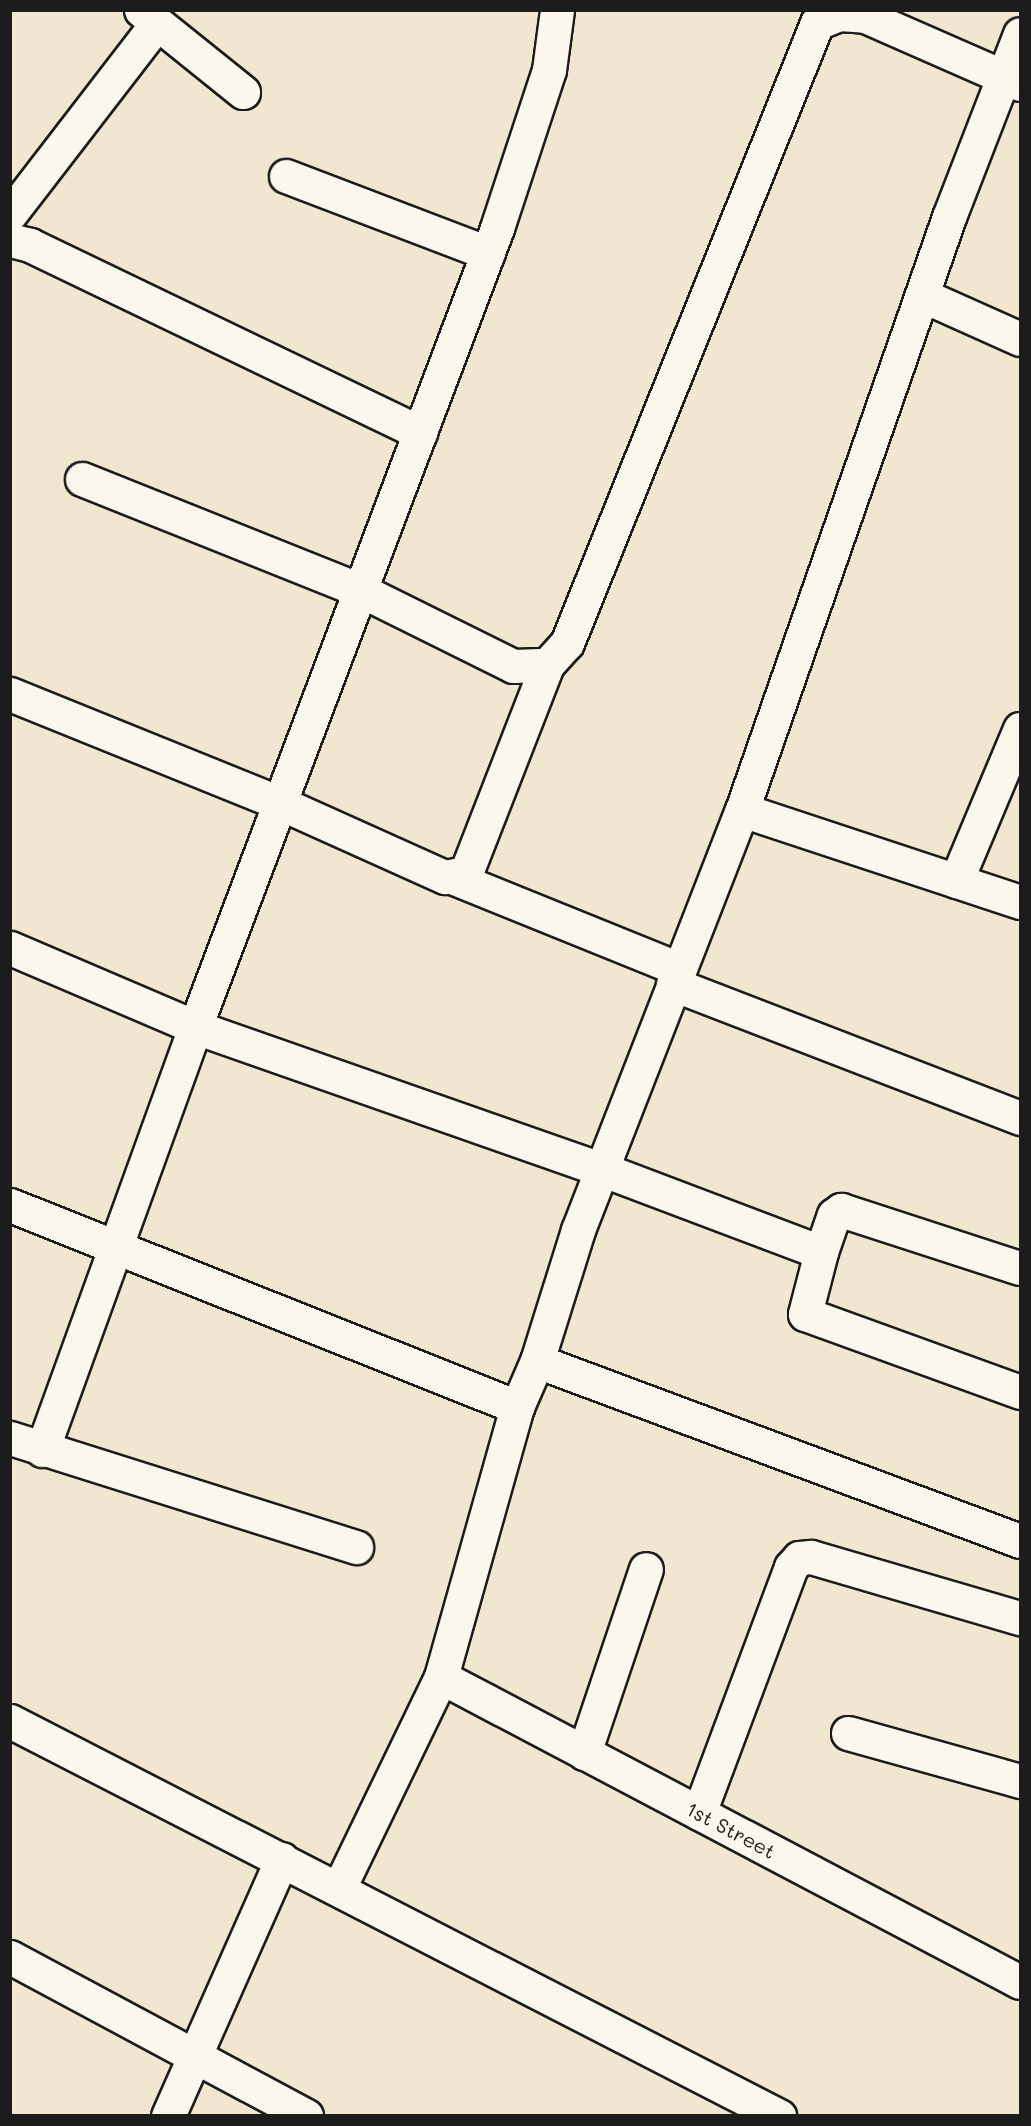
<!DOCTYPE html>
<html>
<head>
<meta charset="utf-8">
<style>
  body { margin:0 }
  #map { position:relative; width:1031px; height:2126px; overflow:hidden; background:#f1e6d0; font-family:Mali,sans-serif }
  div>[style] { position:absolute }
  .roads { filter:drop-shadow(2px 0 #1c1c1c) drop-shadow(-2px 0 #1c1c1c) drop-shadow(0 2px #1c1c1c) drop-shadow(0 -2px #1c1c1c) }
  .street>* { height:33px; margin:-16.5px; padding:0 16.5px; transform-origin:16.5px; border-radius:16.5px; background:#fbf7ec }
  span { translate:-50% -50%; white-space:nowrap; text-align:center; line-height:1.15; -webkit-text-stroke:5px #fbf7ec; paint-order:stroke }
  .street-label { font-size:20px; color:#1c1c1c }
  .frame { position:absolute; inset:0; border:12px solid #1c1c1c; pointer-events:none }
</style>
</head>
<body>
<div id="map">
  <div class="roads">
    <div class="street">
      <div style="left:141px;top:10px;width:131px;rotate:38.8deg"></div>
      <div style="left:286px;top:176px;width:216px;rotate:20.9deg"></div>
      <div style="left:10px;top:214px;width:241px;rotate:-52.4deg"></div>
      <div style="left:10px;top:240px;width:21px;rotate:14deg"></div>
      <div style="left:30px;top:245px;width:433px;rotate:25.7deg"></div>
      <div style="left:924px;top:296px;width:105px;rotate:24.1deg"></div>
      <div style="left:82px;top:479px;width:299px;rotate:21.8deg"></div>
      <div style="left:360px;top:590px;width:171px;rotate:26.4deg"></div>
      <div style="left:513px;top:666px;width:34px;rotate:-2deg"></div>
      <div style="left:10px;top:694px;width:291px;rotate:22deg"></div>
      <div style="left:280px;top:803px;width:181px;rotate:24.2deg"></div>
      <div style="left:445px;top:877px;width:21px;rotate:-11deg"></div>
      <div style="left:466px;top:873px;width:223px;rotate:-68.7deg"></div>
      <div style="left:547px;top:665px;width:30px;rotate:-48deg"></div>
      <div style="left:567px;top:643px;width:669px;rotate:-68.04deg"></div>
      <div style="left:817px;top:23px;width:24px;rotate:-22deg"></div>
      <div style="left:839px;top:14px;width:26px;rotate:4deg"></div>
      <div style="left:865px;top:16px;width:169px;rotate:23.7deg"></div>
      <div style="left:742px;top:810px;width:293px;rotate:18.3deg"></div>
      <div style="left:454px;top:878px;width:243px;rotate:22deg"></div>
      <div style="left:956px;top:881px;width:165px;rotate:-67.2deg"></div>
      <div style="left:10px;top:948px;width:201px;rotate:23.1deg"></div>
      <div style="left:195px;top:1027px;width:430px;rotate:19.3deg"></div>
      <div style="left:601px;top:1169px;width:235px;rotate:20.7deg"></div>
      <div style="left:821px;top:1252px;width:39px;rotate:-71deg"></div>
      <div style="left:834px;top:1215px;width:9px;rotate:-36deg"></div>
      <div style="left:841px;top:1210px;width:188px;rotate:18deg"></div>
      <div style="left:673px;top:984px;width:372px;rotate:21.1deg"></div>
      <div style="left:10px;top:1205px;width:546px;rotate:21.72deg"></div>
      <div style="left:821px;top:1252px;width:64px;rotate:104.5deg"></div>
      <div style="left:805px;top:1314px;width:229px;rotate:19.9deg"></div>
      <div style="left:537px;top:1361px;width:515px;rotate:20.44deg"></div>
      <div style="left:10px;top:1438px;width:363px;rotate:17.5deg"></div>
      <div style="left:42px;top:1450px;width:450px;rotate:-70.1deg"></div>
      <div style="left:195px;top:1027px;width:854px;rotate:-69.29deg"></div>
      <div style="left:497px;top:228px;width:166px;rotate:-71.8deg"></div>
      <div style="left:549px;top:70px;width:61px;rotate:-82.4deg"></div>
      <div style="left:441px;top:1677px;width:654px;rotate:27.78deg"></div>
      <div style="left:10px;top:1721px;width:865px;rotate:27.19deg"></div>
      <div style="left:848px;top:1733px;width:179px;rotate:15.6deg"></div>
      <div style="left:584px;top:1753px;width:194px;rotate:-71.4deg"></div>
      <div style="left:699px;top:1813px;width:263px;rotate:-69.5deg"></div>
      <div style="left:791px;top:1567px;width:12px;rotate:-48deg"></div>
      <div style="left:799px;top:1558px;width:12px;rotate:-5deg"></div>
      <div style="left:811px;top:1557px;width:218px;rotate:16.3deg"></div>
      <div style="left:339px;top:1888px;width:234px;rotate:-64.2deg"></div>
      <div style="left:441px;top:1677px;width:280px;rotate:-74.3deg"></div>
      <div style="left:517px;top:1407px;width:50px;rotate:-66.5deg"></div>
      <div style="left:537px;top:1361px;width:137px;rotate:-72.6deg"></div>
      <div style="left:578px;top:1230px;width:451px;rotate:-68.7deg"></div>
      <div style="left:742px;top:810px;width:628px;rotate:-70.76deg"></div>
      <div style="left:949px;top:217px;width:196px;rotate:-68.8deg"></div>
      <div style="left:10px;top:1957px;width:336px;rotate:28.2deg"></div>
      <div style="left:168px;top:2116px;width:281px;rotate:-66.1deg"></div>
    </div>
  </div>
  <div class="street-label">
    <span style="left:731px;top:1830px;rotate:28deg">1st Street</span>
  </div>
  <div class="frame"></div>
</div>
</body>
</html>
